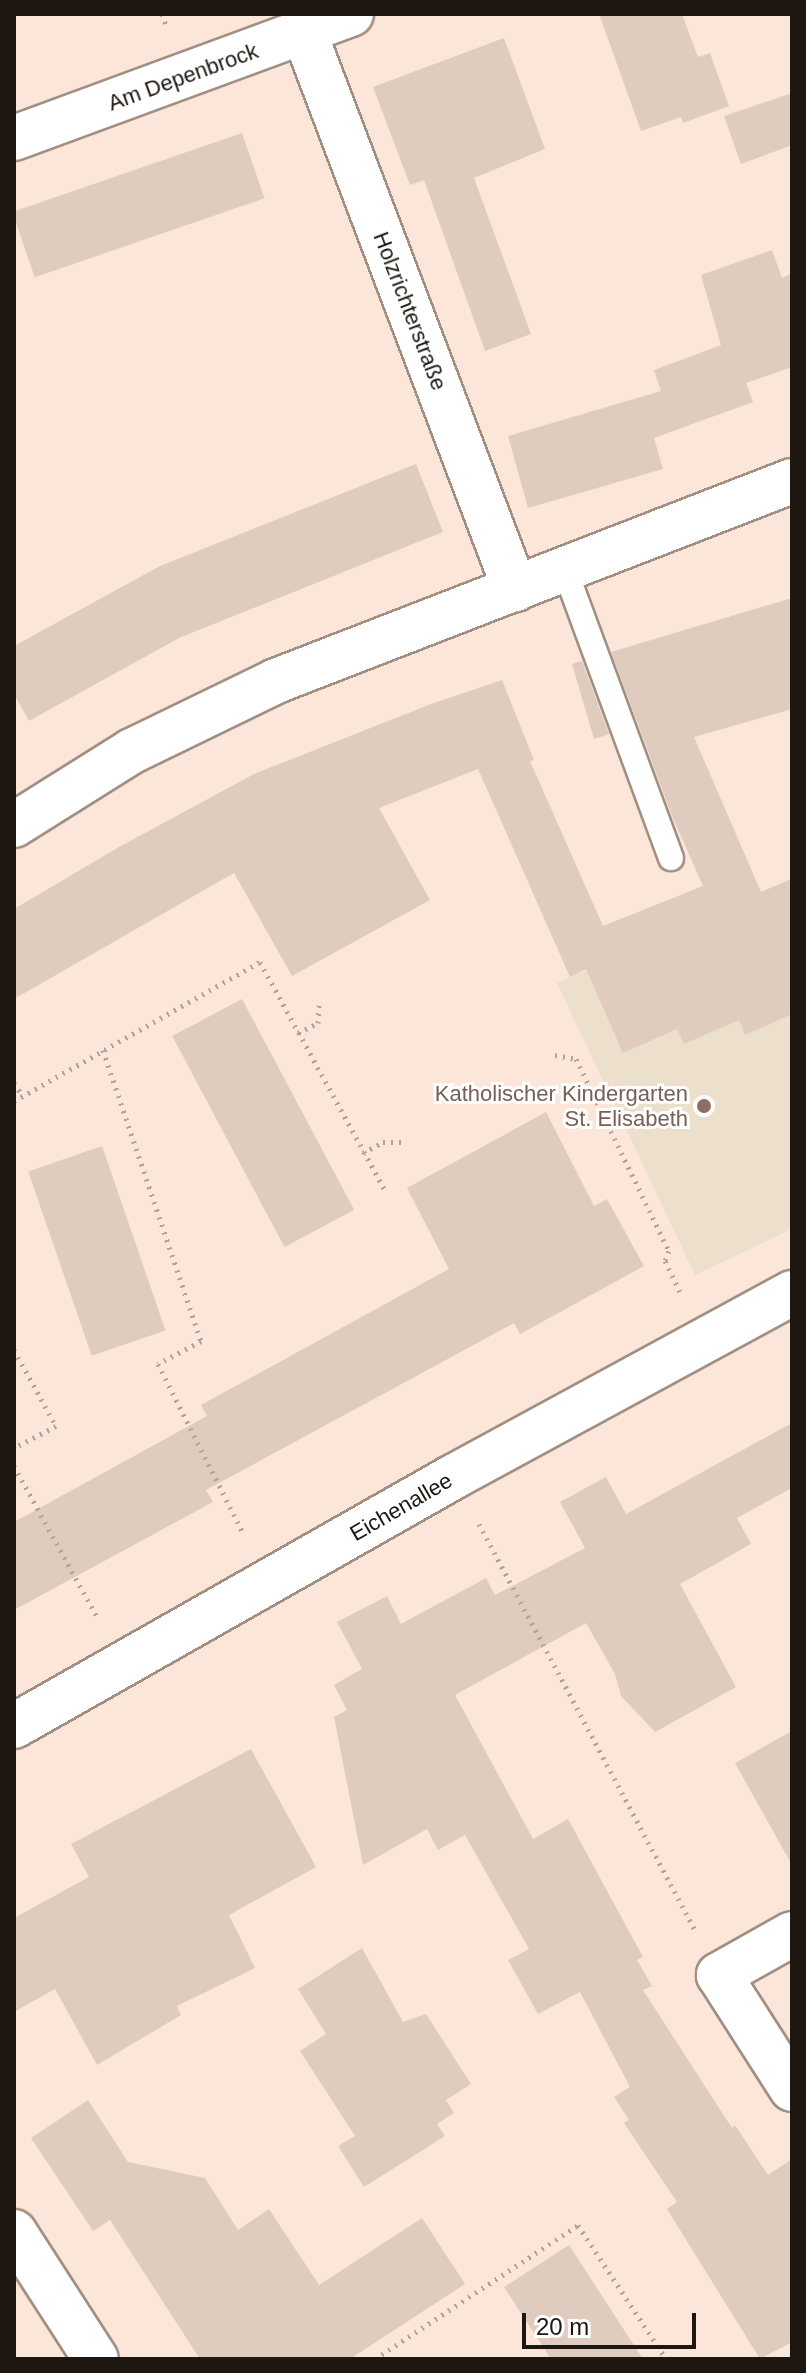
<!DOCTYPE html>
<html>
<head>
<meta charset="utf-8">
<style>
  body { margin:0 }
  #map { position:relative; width:806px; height:2373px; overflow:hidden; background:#fbe6d9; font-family:Arial,sans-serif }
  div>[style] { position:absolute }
  .education>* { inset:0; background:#ecdfcb }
  .building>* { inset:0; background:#e0ccbf; transform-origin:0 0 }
  .path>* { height:5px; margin-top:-2.5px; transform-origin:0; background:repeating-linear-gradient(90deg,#b3a298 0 2px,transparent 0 8px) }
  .roads { filter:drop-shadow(2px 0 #a18f82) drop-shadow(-2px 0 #a18f82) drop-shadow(0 2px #a18f82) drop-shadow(0 -2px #a18f82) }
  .lane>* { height:24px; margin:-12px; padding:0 12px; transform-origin:12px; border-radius:12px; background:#fff }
  .street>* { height:44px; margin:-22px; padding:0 22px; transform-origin:22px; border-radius:22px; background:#fff }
  .dots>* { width:22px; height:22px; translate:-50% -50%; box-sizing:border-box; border:4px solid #fff; border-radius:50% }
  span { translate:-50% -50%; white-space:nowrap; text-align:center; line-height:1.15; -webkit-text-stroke:6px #fff; paint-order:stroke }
  .street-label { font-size:22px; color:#1d1611 }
  .education-label { font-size:22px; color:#785e54 }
  .right { translate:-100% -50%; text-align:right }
  .frame { position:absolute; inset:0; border:16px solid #1d1611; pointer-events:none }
  .scale { position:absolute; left:522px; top:2313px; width:174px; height:36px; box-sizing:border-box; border:4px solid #1d1611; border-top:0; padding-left:10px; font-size:24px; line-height:28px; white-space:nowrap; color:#1d1611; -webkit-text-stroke:6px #fff; paint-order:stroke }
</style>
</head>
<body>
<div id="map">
  <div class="education">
    <div style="clip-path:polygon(792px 878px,792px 1229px,695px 1275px,557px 983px)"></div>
  </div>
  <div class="building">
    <div style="clip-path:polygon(599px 14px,682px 14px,698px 57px,710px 53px,729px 106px,683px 123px,681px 117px,641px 131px)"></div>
    <div style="clip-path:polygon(504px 38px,545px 149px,474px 178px,531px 334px,485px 351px,424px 180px,410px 185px,373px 87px)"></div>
    <div style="clip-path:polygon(792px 93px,792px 145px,741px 164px,724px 116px)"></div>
    <div style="left:242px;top:133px;width:69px;height:243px;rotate:71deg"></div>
    <div style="clip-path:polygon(772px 250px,782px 278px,792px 273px,792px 367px,746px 383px,753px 402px,654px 438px,663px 469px,528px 508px,508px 436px,661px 391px,654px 370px,721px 345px,701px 275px)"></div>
    <div style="clip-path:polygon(416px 464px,443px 532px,179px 638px,29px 721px,14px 694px,14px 646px,160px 566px)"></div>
    <div style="clip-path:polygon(792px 598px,792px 709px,694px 737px,761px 892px,792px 879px,792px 1014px,745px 1035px,739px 1020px,684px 1044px,677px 1029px,623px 1053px,586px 969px,570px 977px,478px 769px,379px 808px,430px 900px,292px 976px,234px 873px,14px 999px,14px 909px,119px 847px,254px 774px,431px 704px,502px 680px,534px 760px,530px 761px,603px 926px,703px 886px,672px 816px,611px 652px)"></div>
    <div style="clip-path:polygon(582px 661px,609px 734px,594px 739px,572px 664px)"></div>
    <div style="left:242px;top:999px;width:239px;height:79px;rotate:62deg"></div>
    <div style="clip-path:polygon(546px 1112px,594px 1206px,607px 1199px,644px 1266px,520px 1334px,514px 1323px,206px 1490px,213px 1502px,14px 1610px,14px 1522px,207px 1416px,201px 1405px,449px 1269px,407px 1188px)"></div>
    <div style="left:102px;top:1146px;width:195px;height:78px;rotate:71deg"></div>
    <div style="clip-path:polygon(792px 1423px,792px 1488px,737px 1518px,751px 1544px,680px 1584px,736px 1687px,655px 1732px,621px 1696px,615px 1674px,586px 1623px,455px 1695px,533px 1839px,568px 1819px,643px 1957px,637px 1960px,652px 1986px,643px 1990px,732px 2128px,735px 2125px,768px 2175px,792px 2159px,792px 2342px,760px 2359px,667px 2209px,677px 2202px,624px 2123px,629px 2120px,614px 2097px,630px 2087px,580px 1992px,538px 2014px,508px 1960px,529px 1949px,465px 1835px,438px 1850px,427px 1829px,363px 1865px,334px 1717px,347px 1710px,334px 1685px,362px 1669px,337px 1622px,387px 1596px,401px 1624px,486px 1578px,495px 1595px,585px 1548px,560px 1502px,606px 1477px,626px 1514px)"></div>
    <div style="clip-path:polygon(792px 1731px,792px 1865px,735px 1763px)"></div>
    <div style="clip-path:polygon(251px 1749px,316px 1867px,229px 1915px,255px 1968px,177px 2006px,181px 2015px,97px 2065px,55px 1989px,14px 2012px,14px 1918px,89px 1877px,71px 1844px)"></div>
    <div style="clip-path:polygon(362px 1948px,403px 2022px,426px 2014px,471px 2084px,446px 2100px,454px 2113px,437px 2124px,445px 2136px,364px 2187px,338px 2146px,355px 2136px,300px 2051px,326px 2034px,298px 1989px)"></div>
    <div style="clip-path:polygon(88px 2100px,128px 2162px,205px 2178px,238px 2230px,269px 2209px,319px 2285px,422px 2218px,465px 2284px,350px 2359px,200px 2359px,110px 2220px,93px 2231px,31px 2138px)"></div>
    <div style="clip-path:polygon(569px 2245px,643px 2359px,551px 2359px,504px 2287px)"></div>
  </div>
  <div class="path">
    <div style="left:162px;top:14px;width:15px;rotate:70deg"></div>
    <div style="left:298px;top:1033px;width:22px;rotate:-27deg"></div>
    <div style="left:318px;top:1023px;width:18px;rotate:-87deg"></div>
    <div style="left:103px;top:1050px;width:307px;rotate:71.4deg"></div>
    <div style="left:201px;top:1341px;width:49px;rotate:151.9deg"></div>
    <div style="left:158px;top:1364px;width:191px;rotate:63.3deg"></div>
    <div style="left:555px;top:1055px;width:21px;rotate:11deg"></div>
    <div style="left:576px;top:1059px;width:213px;rotate:64.2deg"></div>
    <div style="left:669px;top:1251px;width:11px;rotate:112deg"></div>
    <div style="left:665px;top:1261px;width:39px;rotate:64deg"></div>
    <div style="left:14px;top:1083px;width:14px;rotate:56deg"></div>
    <div style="left:14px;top:1101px;width:283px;rotate:-29.5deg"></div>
    <div style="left:260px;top:962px;width:262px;rotate:61.3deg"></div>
    <div style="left:363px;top:1153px;width:23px;rotate:-29deg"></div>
    <div style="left:383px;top:1142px;width:18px"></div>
    <div style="left:14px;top:1350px;width:87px;rotate:61.1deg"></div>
    <div style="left:56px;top:1426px;width:47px;rotate:152.4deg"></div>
    <div style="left:14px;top:1466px;width:175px;rotate:61.2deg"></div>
    <div style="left:479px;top:1524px;width:458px;rotate:62deg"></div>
    <div style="left:375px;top:2359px;width:243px;rotate:-33.4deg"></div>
    <div style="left:578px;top:2225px;width:160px;rotate:56.7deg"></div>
  </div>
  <div class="roads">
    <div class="lane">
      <div style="left:565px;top:570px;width:307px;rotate:69.8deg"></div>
    </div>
    <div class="street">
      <div style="left:304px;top:32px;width:596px;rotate:69.25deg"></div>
      <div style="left:14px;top:138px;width:359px;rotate:-20.2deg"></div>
      <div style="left:14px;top:825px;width:139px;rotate:-32.1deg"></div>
      <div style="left:132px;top:751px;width:160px;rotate:-25.9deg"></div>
      <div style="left:276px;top:681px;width:553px;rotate:-21.19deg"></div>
      <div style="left:14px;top:1726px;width:505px;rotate:-29.56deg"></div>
      <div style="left:453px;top:1477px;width:386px;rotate:-28.5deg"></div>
      <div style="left:792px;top:1934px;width:84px;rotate:150.7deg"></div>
      <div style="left:719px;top:1975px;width:135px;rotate:57.4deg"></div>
      <div style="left:14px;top:2232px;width:151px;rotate:57.2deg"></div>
    </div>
  </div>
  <div class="dots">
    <div style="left:704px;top:1106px;background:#8d6e63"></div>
  </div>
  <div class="street-label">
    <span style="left:183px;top:77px;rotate:-20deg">Am Depenbrock</span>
    <span style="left:410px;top:311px;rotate:69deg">Holzrichterstraße</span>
    <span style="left:401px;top:1507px;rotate:-30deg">Eichenallee</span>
  </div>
  <div class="education-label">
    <span class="right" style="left:688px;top:1106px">Katholischer Kindergarten<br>St. Elisabeth</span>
  </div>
  <div class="frame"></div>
  <div class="scale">20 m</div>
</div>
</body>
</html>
